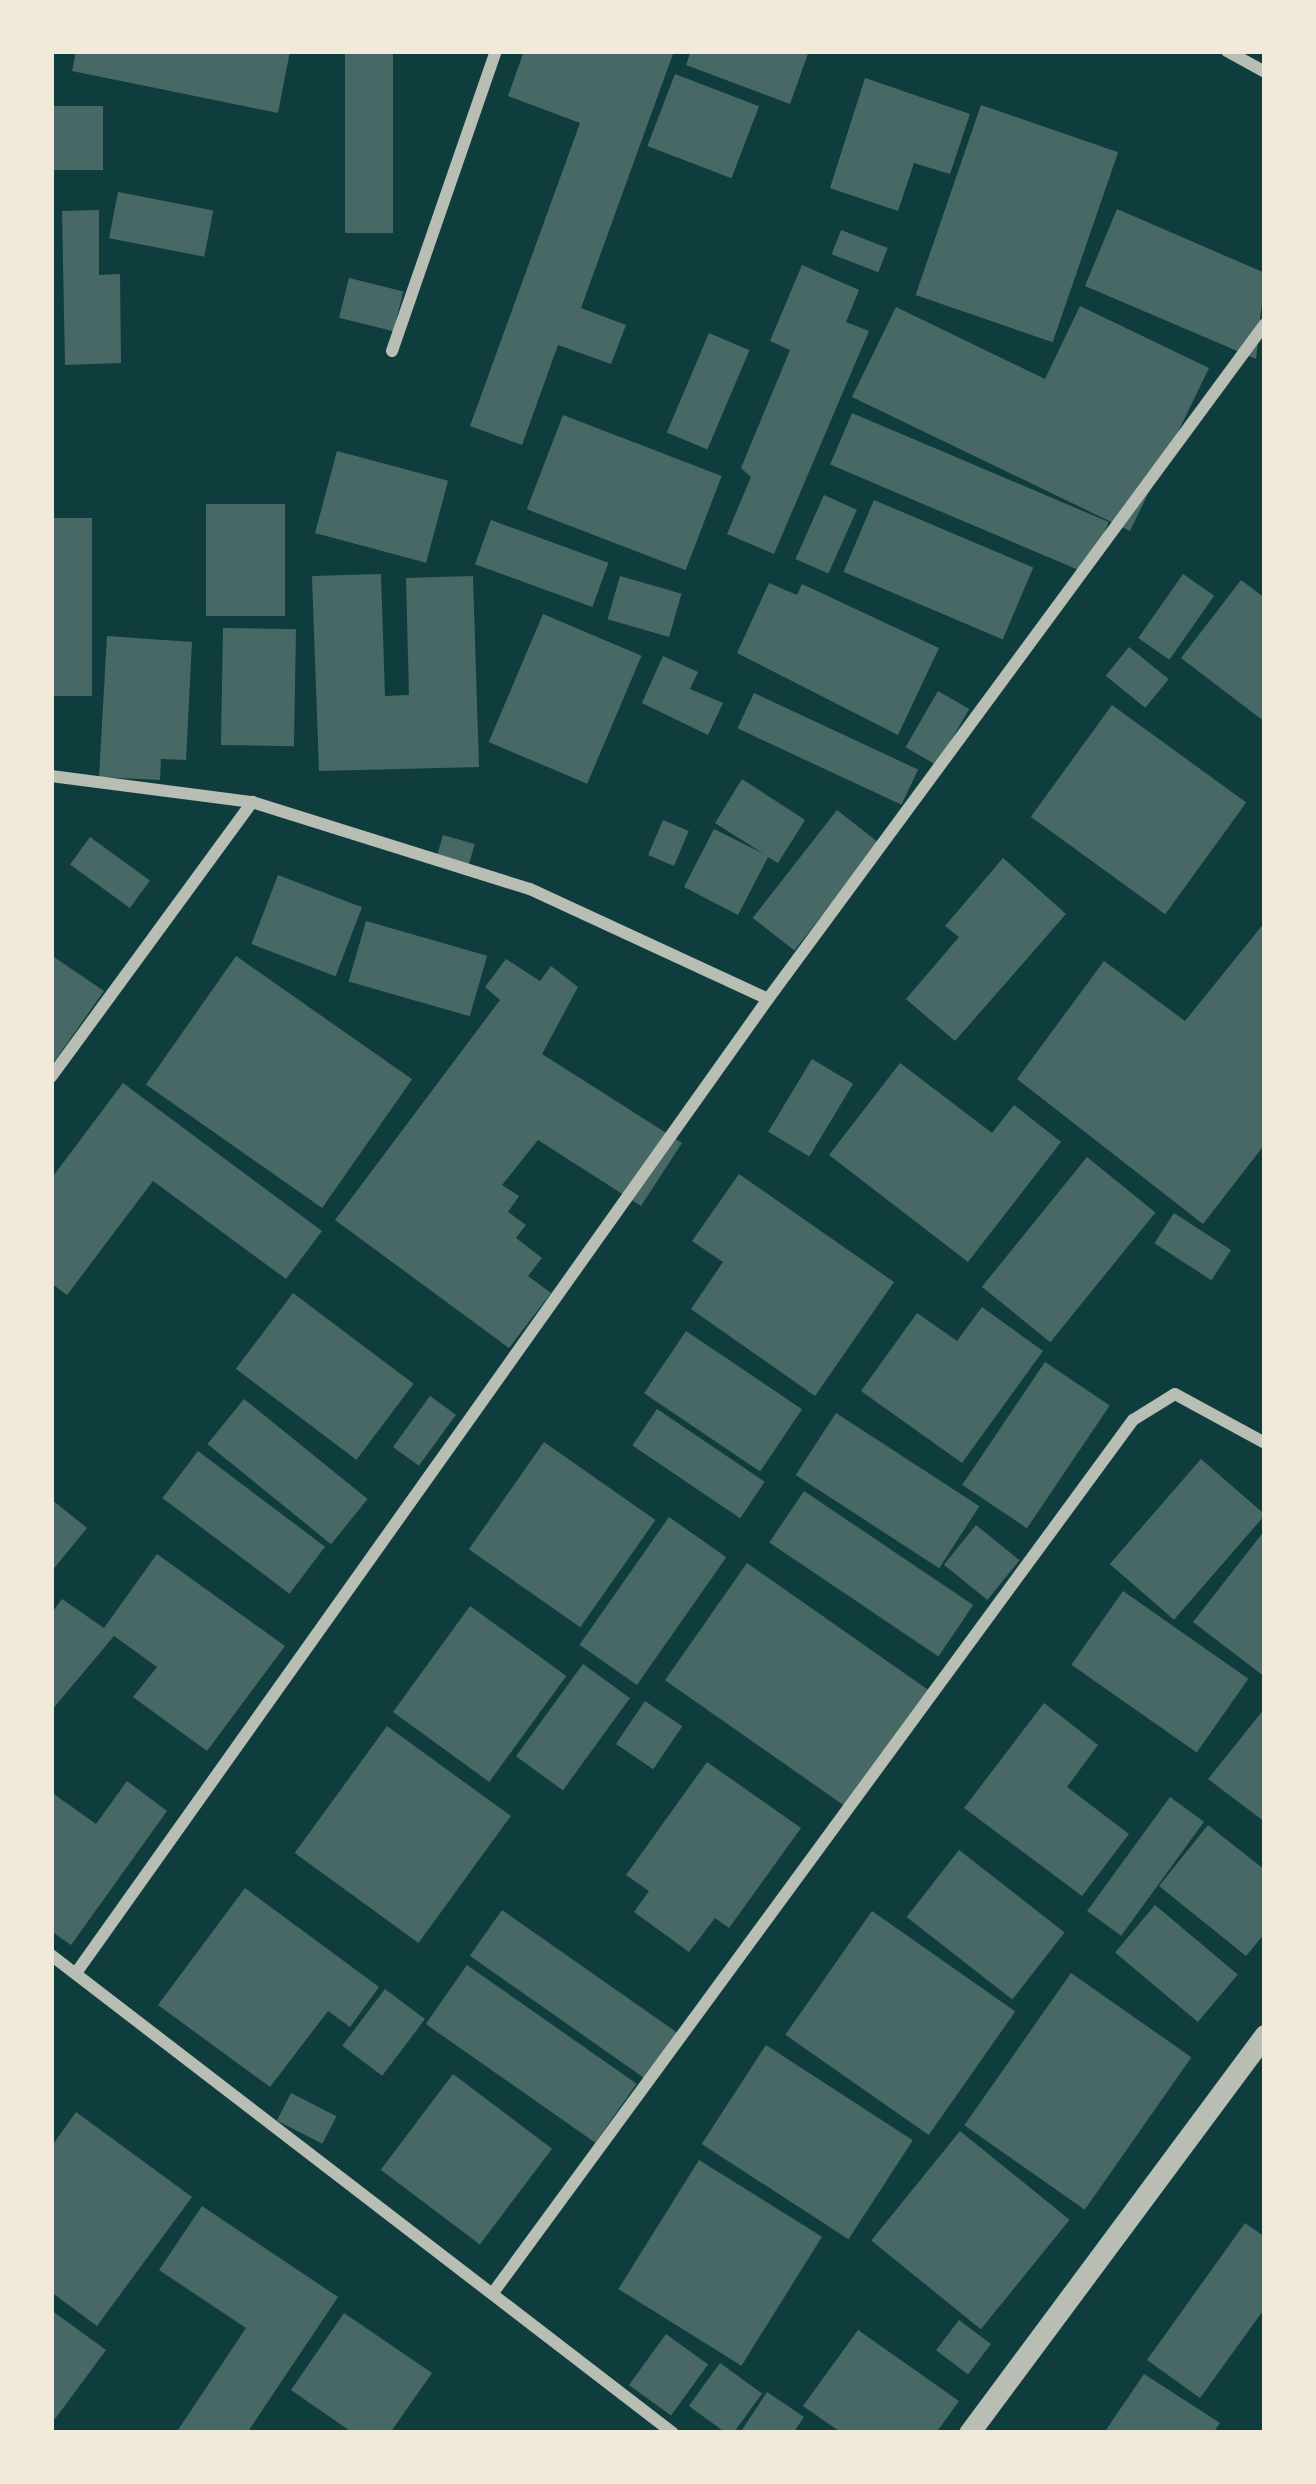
<!DOCTYPE html>
<html>
<head>
<meta charset="utf-8">
<style>
  body { margin:0 }
  #map { position:relative; width:1316px; height:2484px; overflow:hidden; background:#0f3d3e; font-family:Cabin,sans-serif }
  div>[style] { position:absolute }
  .building>* { inset:0; background:#486865; transform-origin:0 0 }
  .minor>* { height:12px; margin:-6px; padding:0 6px; transform-origin:6px; border-radius:6px; background:#b8beb3 }
  .tertiary>* { height:21px; margin:-10.5px; padding:0 10.5px; transform-origin:10.5px; border-radius:10.5px; background:#b8beb3 }
  span { translate:-50% -50%; white-space:nowrap; text-align:center; line-height:1.15; -webkit-text-stroke:12px #f1e9da; paint-order:stroke }
  .frame { position:absolute; inset:0; border:54px solid #f1e9da; pointer-events:none }
</style>
</head>
<body>
<div id="map">
  <div class="building">
    <div style="clip-path:polygon(76px 51px,290px 51px,278px 113px,72px 71px)"></div>
    <div style="left:345px;top:51px;width:48px;height:182px"></div>
    <div style="clip-path:polygon(524px 51px,674px 51px,581px 308px,626px 325px,611px 364px,558px 345px,522px 445px,470px 426px,580px 123px,508px 96px)"></div>
    <div style="clip-path:polygon(691px 51px,809px 51px,790px 104px,686px 65px)"></div>
    <div style="left:675px;top:74px;width:90px;height:77px;rotate:21deg"></div>
    <div style="clip-path:polygon(865px 78px,970px 114px,950px 174px,914px 163px,898px 211px,830px 188px)"></div>
    <div style="left:981px;top:105px;width:145px;height:201px;rotate:19deg"></div>
    <div style="left:51px;top:106px;width:52px;height:64px"></div>
    <div style="left:118px;top:192px;width:97px;height:47px;rotate:11deg"></div>
    <div style="clip-path:polygon(1117px 209px,1265px 273px,1256px 359px,1085px 286px)"></div>
    <div style="clip-path:polygon(99px 210px,99px 275px,120px 274px,121px 363px,65px 365px,62px 211px)"></div>
    <div style="left:841px;top:230px;width:50px;height:26px;rotate:21deg"></div>
    <div style="clip-path:polygon(802px 265px,859px 290px,846px 322px,869px 331px,774px 554px,727px 534px,751px 477px,741px 468px,790px 350px,770px 341px)"></div>
    <div style="left:349px;top:278px;width:56px;height:41px;rotate:14deg"></div>
    <div style="clip-path:polygon(1080px 306px,1209px 368px,1130px 531px,852px 397px,896px 307px,1045px 379px)"></div>
    <div style="left:709px;top:333px;width:44px;height:108px;rotate:23deg"></div>
    <div style="left:852px;top:413px;width:279px;height:56px;rotate:23deg"></div>
    <div style="left:563px;top:415px;width:170px;height:101px;rotate:21deg"></div>
    <div style="left:337px;top:451px;width:115px;height:85px;rotate:15deg"></div>
    <div style="left:824px;top:495px;width:36px;height:70px;rotate:24deg"></div>
    <div style="left:874px;top:500px;width:173px;height:78px;rotate:23deg"></div>
    <div style="left:206px;top:504px;width:79px;height:112px"></div>
    <div style="left:51px;top:518px;width:41px;height:178px"></div>
    <div style="left:491px;top:520px;width:125px;height:47px;rotate:20deg"></div>
    <div style="clip-path:polygon(381px 574px,385px 696px,409px 695px,406px 578px,473px 576px,479px 767px,319px 771px,312px 576px)"></div>
    <div style="left:1183px;top:574px;width:38px;height:78px;rotate:35deg"></div>
    <div style="left:620px;top:576px;width:64px;height:45px;rotate:16deg"></div>
    <div style="clip-path:polygon(1241px 580px,1265px 598px,1265px 722px,1181px 658px)"></div>
    <div style="clip-path:polygon(769px 583px,797px 595px,802px 584px,939px 648px,898px 735px,737px 653px)"></div>
    <div style="left:543px;top:614px;width:107px;height:139px;rotate:23deg"></div>
    <div style="left:223px;top:628px;width:73px;height:117px;rotate:1deg"></div>
    <div style="clip-path:polygon(107px 636px,192px 642px,186px 760px,161px 759px,160px 780px,99px 777px)"></div>
    <div style="left:1129px;top:647px;width:51px;height:37px;rotate:39deg"></div>
    <div style="clip-path:polygon(663px 656px,698px 672px,690px 689px,723px 703px,708px 735px,642px 703px)"></div>
    <div style="left:938px;top:691px;width:36px;height:65px;rotate:30deg"></div>
    <div style="left:754px;top:693px;width:181px;height:39px;rotate:25deg"></div>
    <div style="left:1112px;top:705px;width:166px;height:138px;rotate:36deg"></div>
    <div style="clip-path:polygon(742px 779px,805px 820px,778px 863px,768px 857px,738px 915px,684px 887px,714px 829px,764px 854px,715px 823px)"></div>
    <div style="left:837px;top:810px;width:53px;height:137px;rotate:38deg"></div>
    <div style="left:663px;top:820px;width:28px;height:38px;rotate:23deg"></div>
    <div style="left:443px;top:835px;width:33px;height:23px;rotate:16deg"></div>
    <div style="left:90px;top:837px;width:74px;height:34px;rotate:36deg"></div>
    <div style="clip-path:polygon(1003px 858px,1066px 914px,955px 1041px,906px 999px,959px 937px,945px 926px)"></div>
    <div style="left:278px;top:875px;width:90px;height:74px;rotate:21deg"></div>
    <div style="left:366px;top:921px;width:126px;height:63px;rotate:16deg"></div>
    <div style="clip-path:polygon(1265px 922px,1265px 1144px,1203px 1224px,1017px 1079px,1104px 961px,1185px 1021px)"></div>
    <div style="clip-path:polygon(51px 955px,104px 991px,51px 1066px)"></div>
    <div style="left:236px;top:956px;width:215px;height:157px;rotate:35deg"></div>
    <div style="clip-path:polygon(506px 959px,540px 981px,551px 966px,578px 987px,542px 1054px,682px 1143px,641px 1206px,538px 1140px,502px 1185px,519px 1196px,508px 1212px,526px 1225px,516px 1238px,542px 1258px,528px 1276px,551px 1293px,509px 1348px,335px 1220px,500px 1000px,485px 987px)"></div>
    <div style="left:812px;top:1059px;width:48px;height:85px;rotate:31deg"></div>
    <div style="clip-path:polygon(900px 1063px,992px 1133px,1014px 1105px,1061px 1142px,968px 1262px,829px 1155px)"></div>
    <div style="clip-path:polygon(123px 1083px,322px 1231px,286px 1279px,153px 1181px,67px 1295px,51px 1283px,51px 1179px)"></div>
    <div style="left:1087px;top:1157px;width:88px;height:167px;rotate:39deg"></div>
    <div style="clip-path:polygon(739px 1174px,894px 1282px,815px 1396px,691px 1309px,723px 1262px,692px 1241px)"></div>
    <div style="left:1174px;top:1213px;width:68px;height:36px;rotate:33deg"></div>
    <div style="left:293px;top:1293px;width:151px;height:95px;rotate:37deg"></div>
    <div style="clip-path:polygon(982px 1307px,1043px 1351px,962px 1463px,861px 1391px,917px 1313px,957px 1341px)"></div>
    <div style="left:686px;top:1331px;width:140px;height:75px;rotate:34deg"></div>
    <div style="left:1045px;top:1362px;width:78px;height:148px;rotate:34deg"></div>
    <div style="left:430px;top:1396px;width:32px;height:63px;rotate:36deg"></div>
    <div style="left:244px;top:1399px;width:159px;height:58px;rotate:39deg"></div>
    <div style="left:657px;top:1409px;width:130px;height:44px;rotate:34deg"></div>
    <div style="left:836px;top:1413px;width:171px;height:74px;rotate:33deg"></div>
    <div style="left:544px;top:1442px;width:136px;height:131px;rotate:35deg"></div>
    <div style="left:198px;top:1451px;width:159px;height:59px;rotate:37deg"></div>
    <div style="left:1201px;top:1459px;width:85px;height:139px;rotate:41deg"></div>
    <div style="left:804px;top:1491px;width:204px;height:62px;rotate:34deg"></div>
    <div style="clip-path:polygon(51px 1499px,87px 1528px,51px 1572px)"></div>
    <div style="left:669px;top:1517px;width:70px;height:156px;rotate:35deg"></div>
    <div style="left:976px;top:1525px;width:56px;height:51px;rotate:39deg"></div>
    <div style="clip-path:polygon(1265px 1530px,1265px 1677px,1193px 1622px)"></div>
    <div style="clip-path:polygon(157px 1554px,285px 1646px,207px 1751px,133px 1697px,157px 1667px,114px 1636px,51px 1711px,51px 1614px,62px 1599px,104px 1628px)"></div>
    <div style="left:747px;top:1563px;width:224px;height:143px;rotate:35deg"></div>
    <div style="left:1123px;top:1591px;width:153px;height:90px;rotate:35deg"></div>
    <div style="left:470px;top:1606px;width:119px;height:131px;rotate:36deg"></div>
    <div style="left:583px;top:1664px;width:58px;height:114px;rotate:36deg"></div>
    <div style="left:645px;top:1701px;width:45px;height:52px;rotate:34deg"></div>
    <div style="clip-path:polygon(1044px 1703px,1098px 1745px,1067px 1787px,1129px 1834px,1082px 1896px,964px 1808px)"></div>
    <div style="clip-path:polygon(1265px 1708px,1265px 1822px,1208px 1779px)"></div>
    <div style="left:387px;top:1726px;width:153px;height:157px;rotate:36deg"></div>
    <div style="clip-path:polygon(707px 1762px,801px 1828px,729px 1928px,715px 1918px,689px 1952px,634px 1912px,649px 1891px,626px 1875px)"></div>
    <div style="clip-path:polygon(127px 1781px,167px 1811px,71px 1945px,51px 1931px,51px 1792px,96px 1824px)"></div>
    <div style="left:1170px;top:1797px;width:42px;height:141px;rotate:36deg"></div>
    <div style="clip-path:polygon(1208px 1825px,1265px 1870px,1265px 1933px,1246px 1956px,1159px 1886px)"></div>
    <div style="left:959px;top:1850px;width:134px;height:85px;rotate:38deg"></div>
    <div style="clip-path:polygon(245px 1888px,379px 1987px,350px 2027px,328px 2011px,270px 2087px,158px 2005px)"></div>
    <div style="left:1155px;top:1905px;width:108px;height:62px;rotate:40deg"></div>
    <div style="left:502px;top:1910px;width:221px;height:56px;rotate:35deg"></div>
    <div style="left:872px;top:1911px;width:175px;height:151px;rotate:35deg"></div>
    <div style="left:467px;top:1965px;width:207px;height:72px;rotate:35deg"></div>
    <div style="left:1071px;top:1973px;width:147px;height:186px;rotate:35deg"></div>
    <div style="left:385px;top:1989px;width:50px;height:71px;rotate:37deg"></div>
    <div style="left:766px;top:2045px;width:175px;height:118px;rotate:33deg"></div>
    <div style="left:453px;top:2074px;width:124px;height:120px;rotate:37deg"></div>
    <div style="left:291px;top:2093px;width:51px;height:31px;rotate:27deg"></div>
    <div style="clip-path:polygon(76px 2112px,192px 2197px,97px 2326px,51px 2292px,51px 2147px)"></div>
    <div style="left:960px;top:2131px;width:141px;height:141px;rotate:39deg"></div>
    <div style="left:699px;top:2160px;width:145px;height:152px;rotate:32deg"></div>
    <div style="clip-path:polygon(202px 2206px,338px 2297px,247px 2433px,176px 2433px,246px 2328px,159px 2270px)"></div>
    <div style="clip-path:polygon(1245px 2223px,1265px 2237px,1265px 2308px,1200px 2398px,1147px 2360px)"></div>
    <div style="clip-path:polygon(51px 2310px,106px 2350px,55px 2419px,51px 2417px)"></div>
    <div style="clip-path:polygon(344px 2313px,432px 2373px,390px 2433px,353px 2433px,291px 2390px)"></div>
    <div style="left:959px;top:2320px;width:40px;height:38px;rotate:37deg"></div>
    <div style="clip-path:polygon(858px 2330px,959px 2401px,936px 2433px,842px 2433px,803px 2406px)"></div>
    <div style="left:666px;top:2334px;width:52px;height:63px;rotate:36deg"></div>
    <div style="left:720px;top:2363px;width:52px;height:53px;rotate:36deg"></div>
    <div style="clip-path:polygon(1144px 2374px,1220px 2423px,1213px 2433px,1104px 2433px)"></div>
    <div style="clip-path:polygon(767px 2392px,804px 2417px,793px 2433px,740px 2433px)"></div>
  </div>
  <div class="minor">
    <div style="left:1227px;top:51px;width:43px;rotate:28.9deg"></div>
    <div style="left:392px;top:351px;width:318px;rotate:-70.9deg"></div>
    <div style="left:51px;top:776px;width:203px;rotate:7.4deg"></div>
    <div style="left:252px;top:802px;width:291px;rotate:17.4deg"></div>
    <div style="left:530px;top:889px;width:262px;rotate:24.8deg"></div>
    <div style="left:51px;top:1077px;width:341px;rotate:-53.8deg"></div>
    <div style="left:51px;top:1955px;width:784px;rotate:37.54deg"></div>
    <div style="left:76px;top:1973px;width:1195px;rotate:-54.61deg"></div>
    <div style="left:768px;top:999px;width:838px;rotate:-53.64deg"></div>
    <div style="left:495px;top:2290px;width:1079px;rotate:-53.75deg"></div>
    <div style="left:1133px;top:1420px;width:49px;rotate:-31.8deg"></div>
    <div style="left:1175px;top:1394px;width:102px;rotate:28.6deg"></div>
  </div>
  <div class="tertiary">
    <div style="left:969px;top:2433px;width:496px;rotate:-53.4deg"></div>
  </div>
  <div class="frame"></div>
</div>
</body>
</html>
